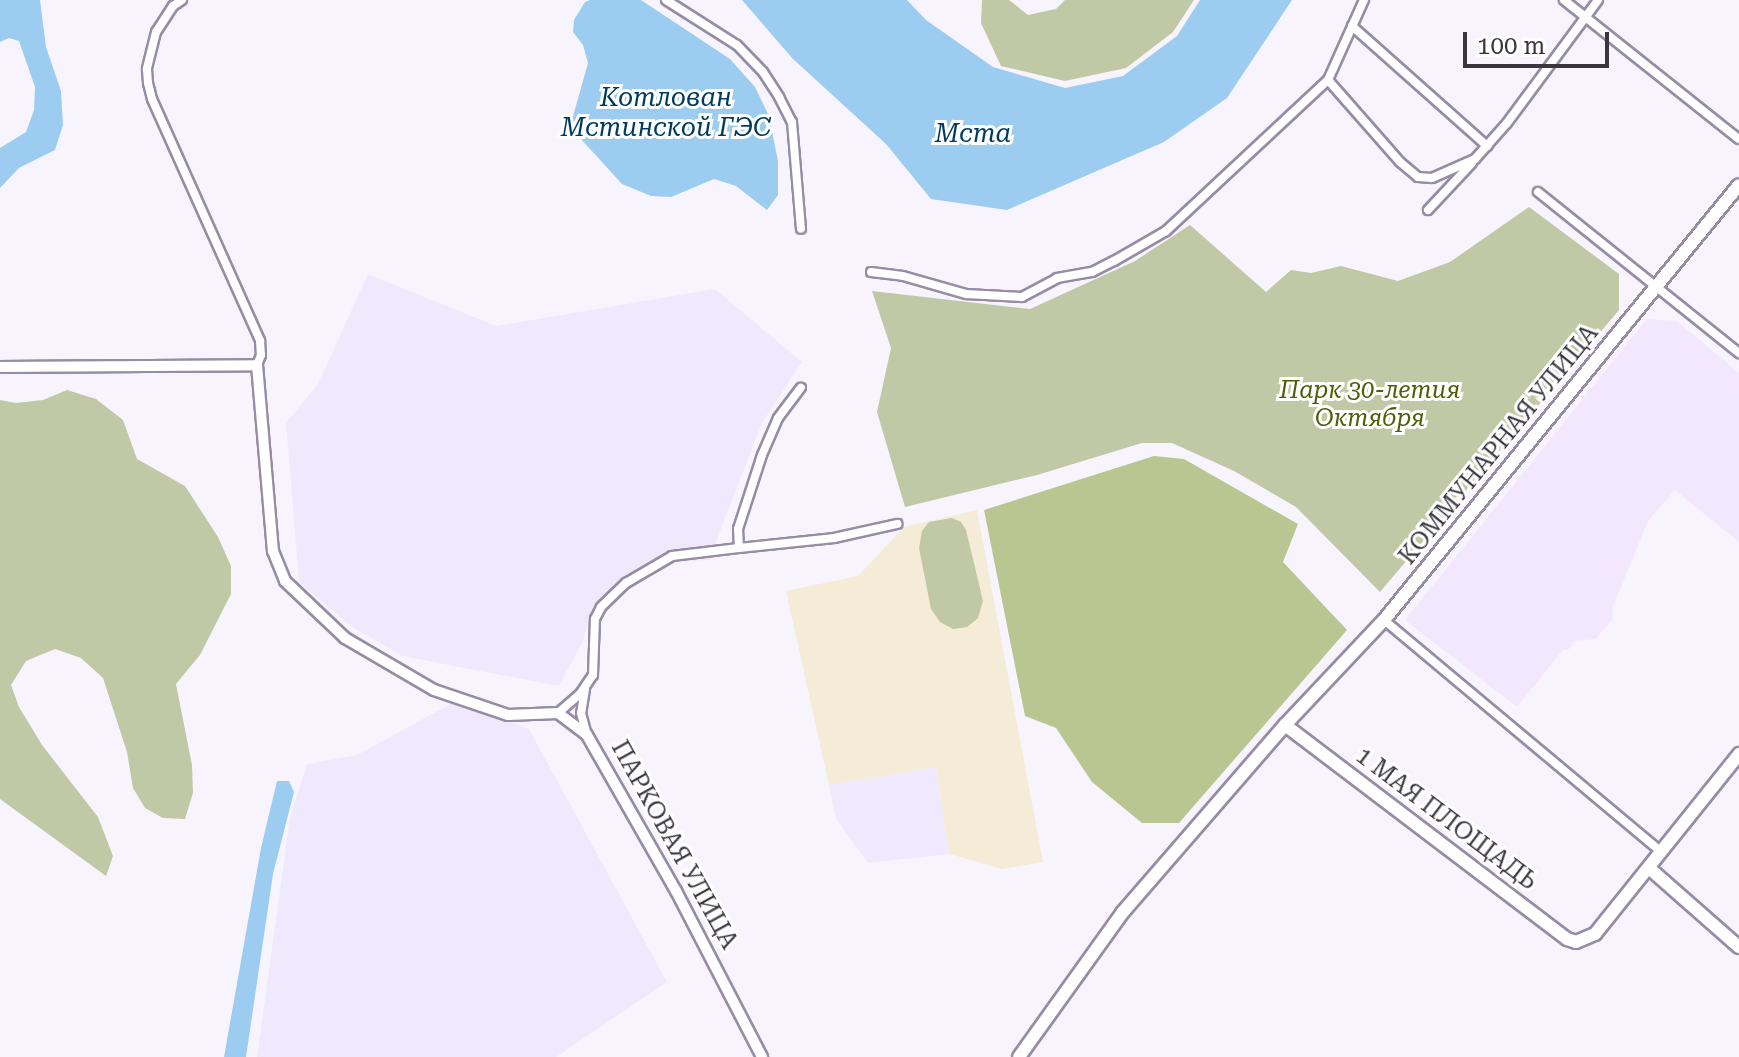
<!DOCTYPE html>
<html>
<head>
<meta charset="utf-8">
<style>
  body { margin:0 }
  #map { position:relative; width:1739px; height:1057px; overflow:hidden; background:#f8f4fe; font-family:"Roboto Serif",serif }
  div>[style] { position:absolute }
  .built>* { inset:0; background:#f0e9fd }
  .education>* { inset:0; background:#f4ecd6 }
  .medical>* { inset:0; background:#f2e7fc }
  .green>* { inset:0; background:#c0c8a6 }
  .forest>* { inset:0; background:#bac691 }
  .water>* { inset:0; background:#9dccf1 }
  .roads { filter:drop-shadow(2px 0 #968da5) drop-shadow(-2px 0 #968da5) drop-shadow(0 2px #968da5) drop-shadow(0 -2px #968da5) }
  .minor>* { height:8px; margin:-4px; padding:0 4px; transform-origin:4px; border-radius:4px; background:#fff }
  .tertiary>* { height:10px; margin:-5px; padding:0 5px; transform-origin:5px; border-radius:5px; background:#fff }
  .secondary>* { height:12px; margin:-6px; padding:0 6px; transform-origin:6px; border-radius:6px; background:#fff }
  span { translate:-50% -50%; white-space:nowrap; text-align:center; line-height:1.15; -webkit-text-stroke:6px #fff; paint-order:stroke }
  .park-label { font-size:24px; color:#515d09; font-style:italic }
  .street-label { font-size:24px; color:#393640 }
  .water-label { font-size:26px; color:#003a5c; font-style:italic }
  .scale { position:absolute; left:1463px; top:32px; width:146px; height:36px; box-sizing:border-box; border:4px solid #393640; border-top:0; padding-left:10px; font-size:24px; line-height:28px; white-space:nowrap; color:#393640; -webkit-text-stroke:6px #fff; paint-order:stroke }
</style>
</head>
<body>
<div id="map">
  <div class="built">
    <div style="clip-path:polygon(368px 274px,496px 326px,715px 289px,802px 362px,762px 423px,709px 560px,652px 563px,590px 615px,583px 641px,559px 686px,402px 656px,351px 626px,299px 582px,286px 423px,318px 384px)"></div>
    <div style="clip-path:polygon(456px 701px,529px 729px,667px 982px,556px 1057px,257px 1057px,290px 818px,307px 764px,357px 755px)"></div>
    <div style="clip-path:polygon(936px 767px,949px 854px,868px 863px,836px 819px,829px 785px)"></div>
  </div>
  <div class="education">
    <div style="clip-path:polygon(977px 510px,1043px 862px,1002px 869px,949px 854px,936px 767px,829px 785px,786px 591px,858px 576px,904px 527px)"></div>
  </div>
  <div class="medical">
    <div style="clip-path:polygon(1647px 319px,1677px 321px,1739px 373px,1739px 542px,1675px 490px,1648px 521px,1612px 609px,1613px 619px,1595px 639px,1574px 641px,1568px 650px,1563px 650px,1517px 707px,1405px 620px)"></div>
  </div>
  <div class="green">
    <div style="clip-path:polygon(982px 0,1009px 0,1028px 15px,1056px 9px,1065px 0,1194px 0,1173px 32px,1126px 68px,1065px 81px,1001px 66px,981px 23px)"></div>
    <div style="clip-path:polygon(1529px 207px,1619px 274px,1619px 310px,1380px 592px,1296px 507px,1234px 471px,1172px 443px,1142px 443px,1037px 475px,905px 507px,877px 412px,891px 348px,872px 291px,1030px 309px,1135px 261px,1190px 225px,1266px 292px,1291px 270px,1311px 273px,1341px 266px,1398px 281px,1450px 262px)"></div>
    <div style="clip-path:polygon(67px 390px,96px 399px,123px 420px,137px 459px,185px 486px,218px 537px,231px 566px,231px 594px,200px 655px,176px 684px,192px 765px,193px 793px,185px 819px,163px 818px,145px 808px,133px 788px,127px 752px,103px 678px,81px 658px,55px 649px,26px 661px,11px 685px,19px 707px,42px 745px,98px 817px,113px 856px,106px 876px,0 799px,0 400px,16px 403px,43px 400px)"></div>
    <div style="clip-path:polygon(952px 518px,961px 522px,966px 530px,983px 601px,978px 618px,967px 627px,953px 629px,940px 622px,931px 609px,919px 548px,922px 531px,929px 522px)"></div>
  </div>
  <div class="forest">
    <div style="clip-path:polygon(1154px 456px,1184px 459px,1298px 524px,1283px 562px,1347px 630px,1179px 823px,1142px 823px,1092px 782px,1056px 728px,1025px 716px,984px 510px)"></div>
  </div>
  <div class="water">
    <div style="clip-path:polygon(0 0,40px 0,46px 47px,61px 91px,63px 125px,55px 150px,19px 168px,0 188px,0 148px,26px 132px,34px 110px,35px 87px,19px 41px,9px 38px,0 42px)"></div>
    <div style="clip-path:polygon(590px 0,641px 0,730px 59px,755px 87px,769px 116px,778px 161px,778px 195px,767px 210px,736px 186px,714px 179px,671px 197px,651px 196px,622px 184px,570px 127px,588px 63px,583px 45px,573px 32px,574px 20px,585px 2px)"></div>
    <div style="clip-path:polygon(742px 0,907px 0,926px 20px,993px 67px,1065px 88px,1123px 76px,1177px 36px,1200px 0,1292px 0,1227px 98px,1164px 142px,1007px 210px,931px 199px,886px 144px,792px 58px)"></div>
    <div style="clip-path:polygon(277px 781px,289px 781px,294px 792px,273px 874px,246px 1057px,224px 1057px,261px 848px)"></div>
  </div>
  <div class="roads">
    <div class="minor">
      <div style="left:182px;top:0;width:11px;rotate:146deg"></div>
      <div style="left:173px;top:6px;width:31px;rotate:123deg"></div>
      <div style="left:156px;top:32px;width:38px;rotate:104deg"></div>
      <div style="left:147px;top:69px;width:14px;rotate:86deg"></div>
      <div style="left:148px;top:83px;width:16px;rotate:76deg"></div>
      <div style="left:152px;top:99px;width:265px;rotate:65.9deg"></div>
      <div style="left:260px;top:341px;width:14px;rotate:86deg"></div>
      <div style="left:261px;top:355px;width:11px;rotate:112deg"></div>
      <div style="left:666px;top:0;width:84px;rotate:32.4deg"></div>
      <div style="left:737px;top:45px;width:37px;rotate:46deg"></div>
      <div style="left:763px;top:72px;width:30px;rotate:57deg"></div>
      <div style="left:779px;top:97px;width:28px;rotate:63deg"></div>
      <div style="left:792px;top:122px;width:107px;rotate:85.2deg"></div>
      <div style="left:1564px;top:0;width:223px;rotate:38.5deg"></div>
      <div style="left:1352px;top:26px;width:181px;rotate:41.6deg"></div>
      <div style="left:1328px;top:80px;width:109px;rotate:48.7deg"></div>
      <div style="left:1400px;top:162px;width:23px;rotate:40deg"></div>
      <div style="left:1418px;top:177px;width:14px;rotate:4deg"></div>
      <div style="left:1432px;top:178px;width:47px;rotate:-23.8deg"></div>
      <div style="left:1475px;top:159px;width:48px;rotate:-48.4deg"></div>
      <div style="left:1507px;top:123px;width:153px;rotate:-53.5deg"></div>
      <div style="left:1538px;top:192px;width:258px;rotate:38.7deg"></div>
      <div style="left:1428px;top:210px;width:64px;rotate:-46.9deg"></div>
      <div style="left:871px;top:272px;width:32px;rotate:7deg"></div>
      <div style="left:903px;top:276px;width:66px;rotate:15.9deg"></div>
      <div style="left:966px;top:294px;width:56px;rotate:3.1deg"></div>
      <div style="left:1022px;top:297px;width:40px;rotate:-28deg"></div>
      <div style="left:1057px;top:278px;width:36px;rotate:-10deg"></div>
      <div style="left:1092px;top:272px;width:25px;rotate:-27deg"></div>
      <div style="left:1114px;top:261px;width:60px;rotate:-30deg"></div>
      <div style="left:1166px;top:231px;width:221px;rotate:-43deg"></div>
      <div style="left:1328px;top:80px;width:88px;rotate:-65.8deg"></div>
      <div style="left:739px;top:548px;width:96px;rotate:-6deg"></div>
      <div style="left:834px;top:538px;width:65px;rotate:-12.5deg"></div>
      <div style="left:1384px;top:620px;width:361px;rotate:39.9deg"></div>
      <div style="left:585px;top:689px;width:24px;rotate:99deg"></div>
      <div style="left:581px;top:713px;width:23px;rotate:75deg"></div>
      <div style="left:558px;top:713px;width:29px;rotate:-41deg"></div>
      <div style="left:580px;top:694px;width:23px;rotate:-56deg"></div>
      <div style="left:593px;top:675px;width:56px;rotate:-88deg"></div>
      <div style="left:595px;top:619px;width:13px;rotate:-63deg"></div>
      <div style="left:601px;top:607px;width:35px;rotate:-44deg"></div>
      <div style="left:626px;top:583px;width:53px;rotate:-30.4deg"></div>
      <div style="left:672px;top:556px;width:67px;rotate:-6.8deg"></div>
      <div style="left:739px;top:548px;width:19px;rotate:-93deg"></div>
      <div style="left:738px;top:529px;width:78px;rotate:-72deg"></div>
      <div style="left:762px;top:455px;width:40px;rotate:-66.6deg"></div>
      <div style="left:778px;top:418px;width:38px;rotate:-53deg"></div>
    </div>
    <div class="tertiary">
      <div style="left:0;top:367px;width:257px;rotate:-0.4deg"></div>
      <div style="left:257px;top:365px;width:187px;rotate:85.1deg"></div>
      <div style="left:273px;top:551px;width:32px;rotate:68deg"></div>
      <div style="left:285px;top:581px;width:83px;rotate:43.5deg"></div>
      <div style="left:345px;top:638px;width:103px;rotate:30.3deg"></div>
      <div style="left:434px;top:690px;width:78px;rotate:18.7deg"></div>
      <div style="left:508px;top:715px;width:50px;rotate:-2.3deg"></div>
      <div style="left:558px;top:713px;width:36px;rotate:37deg"></div>
      <div style="left:587px;top:735px;width:180px;rotate:60.3deg"></div>
      <div style="left:676px;top:891px;width:187px;rotate:62.6deg"></div>
    </div>
    <div class="secondary">
      <div style="left:1285px;top:725px;width:354px;rotate:37.2deg"></div>
      <div style="left:1567px;top:939px;width:9px;rotate:18deg"></div>
      <div style="left:1576px;top:942px;width:21px;rotate:-23deg"></div>
      <div style="left:1595px;top:934px;width:231px;rotate:-51.3deg"></div>
      <div style="left:1649px;top:868px;width:120px;rotate:41.3deg"></div>
      <div style="left:1019px;top:1057px;width:178px;rotate:-54.4deg"></div>
      <div style="left:1123px;top:912px;width:247px;rotate:-49.1deg"></div>
      <div style="left:1285px;top:725px;width:144px;rotate:-46.7deg"></div>
      <div style="left:1384px;top:620px;width:561px;rotate:-50.78deg"></div>
    </div>
  </div>
  <div class="park-label">
    <span style="left:1370px;top:405px">Парк 30-летия<br>Октября</span>
  </div>
  <div class="street-label">
    <span style="left:1499px;top:445px;rotate:-51deg">КОММУНАРНАЯ УЛИЦА</span>
    <span style="left:1446px;top:819px;rotate:37deg">1 МАЯ ПЛОЩАДЬ</span>
    <span style="left:674px;top:845px;rotate:61deg">ПАРКОВАЯ УЛИЦА</span>
  </div>
  <div class="water-label">
    <span style="left:666px;top:113px">Котлован<br>Мстинской ГЭС</span>
    <span style="left:973px;top:134px">Мста</span>
  </div>
  <div class="scale">100 m</div>
</div>
</body>
</html>
